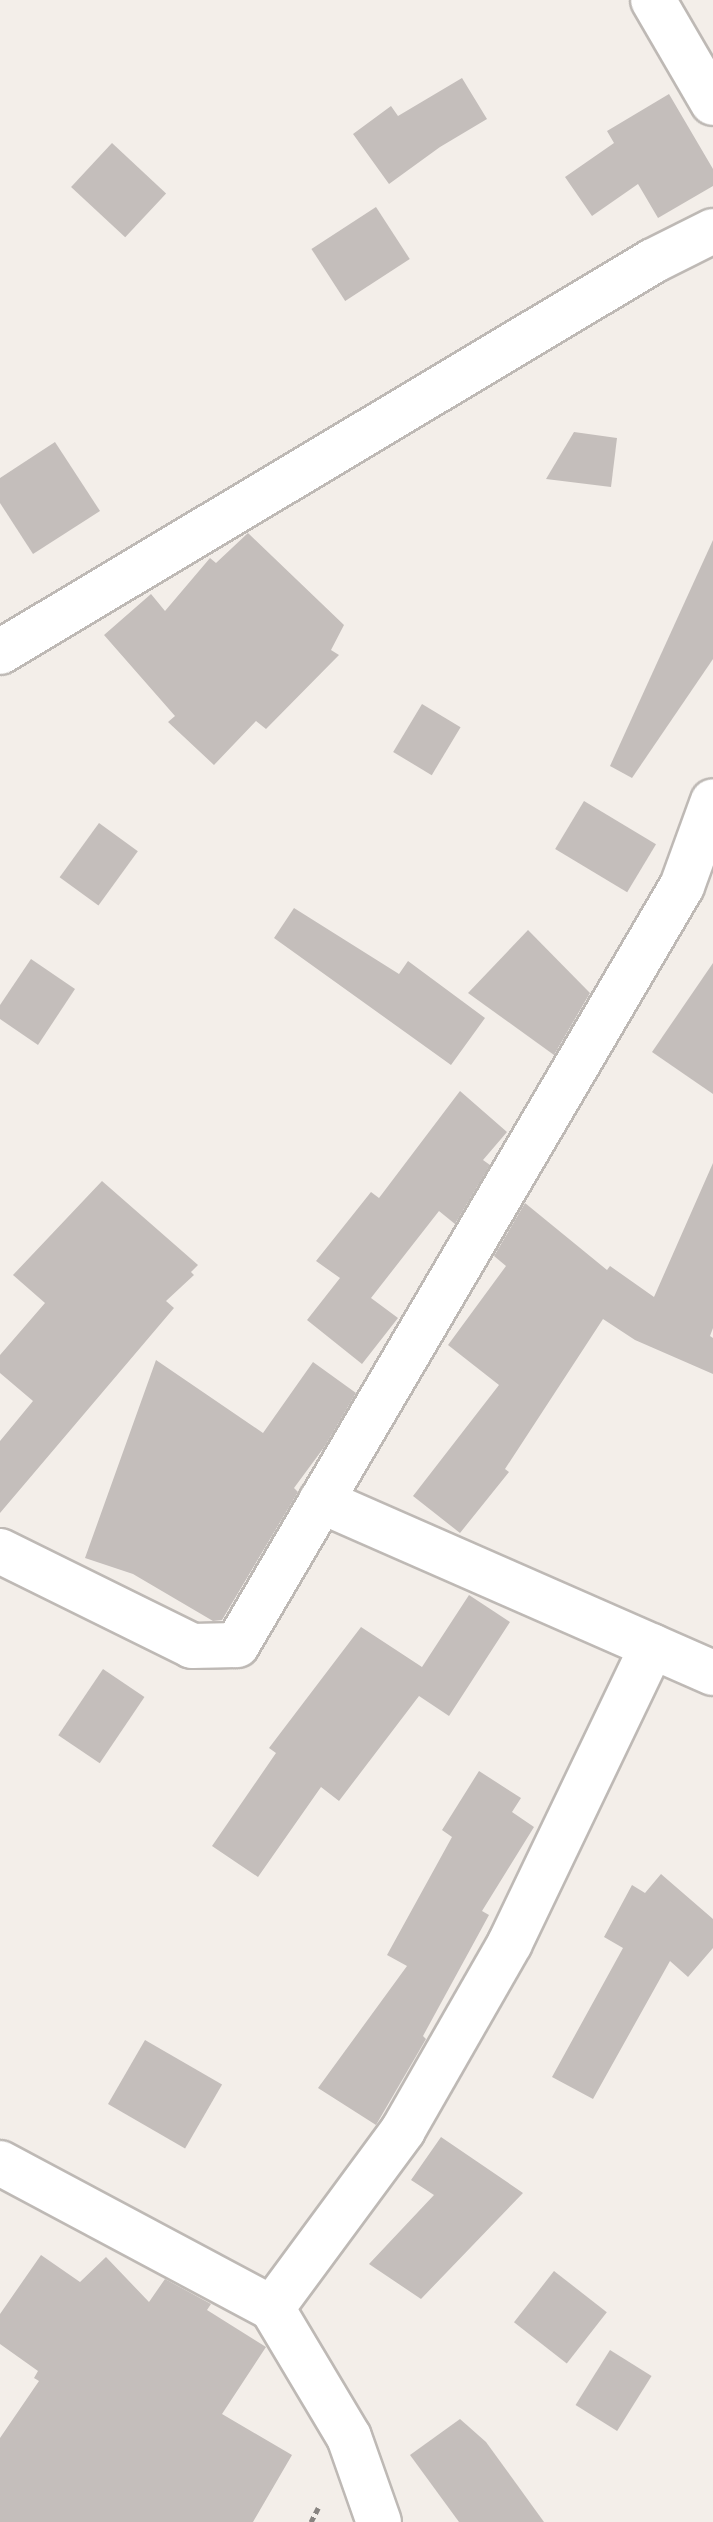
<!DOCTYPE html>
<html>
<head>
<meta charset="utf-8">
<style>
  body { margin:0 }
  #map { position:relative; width:713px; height:2522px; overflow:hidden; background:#f3eee9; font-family:Jost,sans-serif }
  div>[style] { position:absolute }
  .building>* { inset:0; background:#c4bebb; transform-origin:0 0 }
  .path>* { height:5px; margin-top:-2.5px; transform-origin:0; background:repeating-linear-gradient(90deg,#878380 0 6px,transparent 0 10px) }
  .roads { filter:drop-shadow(2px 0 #beb9b5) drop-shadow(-2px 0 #beb9b5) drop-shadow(0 2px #beb9b5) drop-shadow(0 -2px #beb9b5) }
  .minor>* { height:44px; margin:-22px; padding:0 22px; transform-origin:22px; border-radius:22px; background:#fff }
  span { translate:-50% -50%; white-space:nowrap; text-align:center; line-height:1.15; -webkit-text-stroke:8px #fff; paint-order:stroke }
</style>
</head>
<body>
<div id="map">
  <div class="building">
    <div style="clip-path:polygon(462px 78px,487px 119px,440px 147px,389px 184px,353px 134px,391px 106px,398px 116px)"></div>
    <div style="clip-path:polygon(669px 94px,713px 169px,713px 186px,658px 218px,638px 184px,592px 216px,565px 177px,614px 143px,607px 131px)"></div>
    <div style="left:112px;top:143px;width:74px;height:60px;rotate:43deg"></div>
    <div style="left:376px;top:207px;width:62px;height:77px;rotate:57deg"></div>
    <div style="clip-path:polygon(574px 432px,617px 438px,611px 487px,546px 479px)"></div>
    <div style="clip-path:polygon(55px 442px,100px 511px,33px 554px,0 503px,0 478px)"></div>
    <div style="clip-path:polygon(248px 533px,344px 625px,331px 650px,339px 655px,266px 729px,256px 721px,214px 765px,168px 722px,175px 716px,104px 635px,151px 594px,165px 611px,210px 558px,216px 563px)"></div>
    <div style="clip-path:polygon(713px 540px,713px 659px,632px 778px,610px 766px)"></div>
    <div style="left:422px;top:704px;width:45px;height:56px;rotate:31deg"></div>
    <div style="left:584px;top:801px;width:84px;height:56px;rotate:31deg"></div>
    <div style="left:99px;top:823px;width:48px;height:67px;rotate:36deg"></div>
    <div style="clip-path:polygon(294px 908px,399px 974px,408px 961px,485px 1018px,451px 1065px,274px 938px)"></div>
    <div style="clip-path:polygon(528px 930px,590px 993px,554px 1055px,468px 993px)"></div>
    <div style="clip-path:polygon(31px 959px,75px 989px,38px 1045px,0 1019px,0 1005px)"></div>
    <div style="clip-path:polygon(713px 963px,713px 1094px,652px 1052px)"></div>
    <div style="clip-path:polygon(460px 1091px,507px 1132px,483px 1160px,490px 1165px,455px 1224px,439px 1211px,371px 1298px,398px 1318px,362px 1364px,307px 1320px,340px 1278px,316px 1261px,371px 1192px,379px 1198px)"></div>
    <div style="clip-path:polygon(713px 1163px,713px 1328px,710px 1336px,713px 1338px,713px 1374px,635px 1340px,603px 1319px,505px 1469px,509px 1472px,460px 1533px,413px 1496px,499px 1385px,448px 1345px,506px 1266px,494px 1256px,525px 1203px,607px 1270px,610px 1266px,654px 1297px)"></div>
    <div style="clip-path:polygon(102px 1181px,198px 1265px,191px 1272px,194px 1275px,166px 1301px,174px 1308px,0 1513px,0 1441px,33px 1401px,0 1373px,0 1355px,45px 1303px,13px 1275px)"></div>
    <div style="clip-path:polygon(156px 1360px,263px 1433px,313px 1362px,356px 1393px,325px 1446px,294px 1488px,298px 1492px,222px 1620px,213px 1621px,133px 1574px,85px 1558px)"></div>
    <div style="clip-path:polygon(469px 1595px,510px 1622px,449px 1716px,419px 1696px,339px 1801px,321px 1787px,258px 1877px,212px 1846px,276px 1753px,269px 1748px,361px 1627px,422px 1667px)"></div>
    <div style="left:103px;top:1669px;width:50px;height:80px;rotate:34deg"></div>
    <div style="clip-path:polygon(479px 1771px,521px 1798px,512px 1812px,534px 1827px,482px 1911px,489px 1915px,423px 2036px,426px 2039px,376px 2125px,318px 2088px,407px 1966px,387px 1955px,452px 1837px,442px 1830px)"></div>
    <div style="clip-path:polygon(661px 1874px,713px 1919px,713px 1948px,688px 1977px,670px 1961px,593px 2099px,552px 2077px,623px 1948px,604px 1937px,632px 1885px,645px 1893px)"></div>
    <div style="left:145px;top:2040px;width:89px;height:74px;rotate:30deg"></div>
    <div style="clip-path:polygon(441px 2137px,523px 2193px,421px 2299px,369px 2264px,434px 2195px,411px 2180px)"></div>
    <div style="clip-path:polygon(41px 2255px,80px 2282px,106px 2257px,149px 2302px,165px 2279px,211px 2304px,207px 2310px,266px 2347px,222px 2414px,292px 2455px,253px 2522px,0 2522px,0 2438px,39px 2381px,34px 2378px,38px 2371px,0 2344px,0 2314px)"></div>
    <div style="left:554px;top:2271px;width:67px;height:65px;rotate:38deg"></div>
    <div style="left:610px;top:2350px;width:49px;height:65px;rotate:32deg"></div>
    <div style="clip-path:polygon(460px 2419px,486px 2442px,544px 2522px,459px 2522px,410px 2455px)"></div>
  </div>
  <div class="path">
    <div style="left:311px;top:2522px;width:16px;rotate:-63deg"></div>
  </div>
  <div class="roads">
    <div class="minor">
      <div style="left:653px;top:0;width:119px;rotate:59.8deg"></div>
      <div style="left:0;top:652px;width:761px;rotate:-30.91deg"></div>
      <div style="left:653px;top:261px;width:67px;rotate:-26.6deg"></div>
      <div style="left:321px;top:1501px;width:428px;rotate:23.7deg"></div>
      <div style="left:0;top:1551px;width:214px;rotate:26.3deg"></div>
      <div style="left:192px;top:1646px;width:45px;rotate:-1.3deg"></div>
      <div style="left:237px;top:1645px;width:880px;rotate:-59.62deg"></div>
      <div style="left:682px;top:886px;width:90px;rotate:-70deg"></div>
      <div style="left:0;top:2163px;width:308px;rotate:28.1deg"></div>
      <div style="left:272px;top:2308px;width:150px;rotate:59.2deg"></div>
      <div style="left:349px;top:2437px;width:90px;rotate:70.6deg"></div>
      <div style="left:272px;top:2308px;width:221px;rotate:-53.6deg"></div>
      <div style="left:403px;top:2130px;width:215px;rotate:-60.2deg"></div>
      <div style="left:510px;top:1943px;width:329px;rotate:-64.4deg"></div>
    </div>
  </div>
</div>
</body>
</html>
